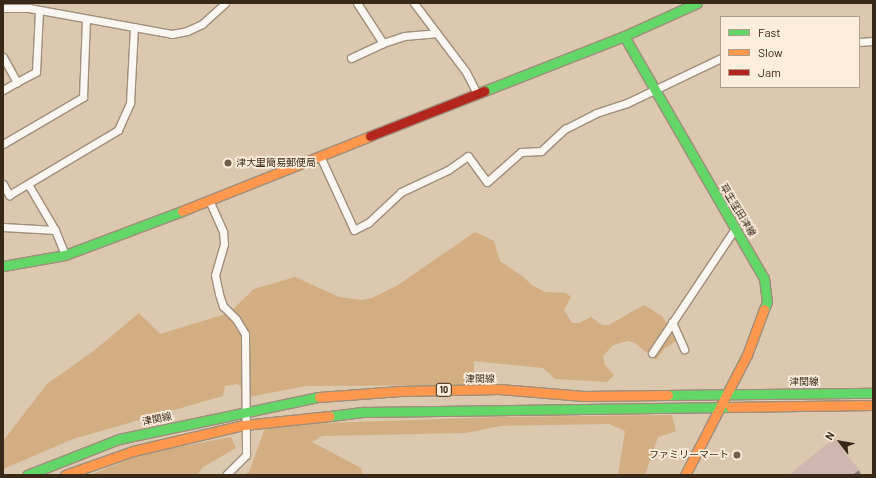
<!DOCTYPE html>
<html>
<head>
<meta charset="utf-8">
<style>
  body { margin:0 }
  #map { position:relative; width:876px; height:478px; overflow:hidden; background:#dcc7af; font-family:Barlow,"Noto Sans JP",sans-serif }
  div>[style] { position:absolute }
  .green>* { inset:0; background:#d3ae82 }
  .roads { filter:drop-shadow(1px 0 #9e8e7b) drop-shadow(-1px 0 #9e8e7b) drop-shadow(0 1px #9e8e7b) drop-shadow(0 -1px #9e8e7b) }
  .street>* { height:7px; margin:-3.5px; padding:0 3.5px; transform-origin:3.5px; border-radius:3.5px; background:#faf7f3 }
  .fast>* { height:9px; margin:-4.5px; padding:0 4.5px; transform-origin:4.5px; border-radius:4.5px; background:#63d668 }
  .slow>* { height:9px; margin:-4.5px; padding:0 4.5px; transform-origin:4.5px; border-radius:4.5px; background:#ff974d }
  .jam>* { height:9px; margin:-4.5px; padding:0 4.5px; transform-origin:4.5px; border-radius:4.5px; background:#b3261e }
  .shaded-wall>* { inset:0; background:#917f7a }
  .building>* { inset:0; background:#cfb6ae }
  .dots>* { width:11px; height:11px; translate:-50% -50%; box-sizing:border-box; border:2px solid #fdeddc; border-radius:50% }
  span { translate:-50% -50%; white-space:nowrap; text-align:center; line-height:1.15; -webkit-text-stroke:3.5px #fdeddc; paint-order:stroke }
  .shield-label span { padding:1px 3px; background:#fdeddc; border:1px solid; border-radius:3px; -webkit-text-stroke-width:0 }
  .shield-label { font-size:9px; color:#372817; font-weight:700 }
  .poi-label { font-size:10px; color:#372817 }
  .left { translate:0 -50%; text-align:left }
  .right { translate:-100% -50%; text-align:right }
  .street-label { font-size:10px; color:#372817 }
  .frame { position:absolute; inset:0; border:4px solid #372817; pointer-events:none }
  .legend { position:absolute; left:720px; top:16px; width:140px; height:72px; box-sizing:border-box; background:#fdeddc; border:1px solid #ae9e8d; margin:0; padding:5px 7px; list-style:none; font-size:12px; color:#372817 }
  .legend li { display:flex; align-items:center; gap:8px; height:20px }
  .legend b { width:20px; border:1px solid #ae9e8d }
  .north { position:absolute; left:820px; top:422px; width:40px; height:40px; -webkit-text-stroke:3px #fdeddc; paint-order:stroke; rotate:301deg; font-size:11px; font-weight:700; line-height:16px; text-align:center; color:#372817 }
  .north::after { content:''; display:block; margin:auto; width:14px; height:18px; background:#372817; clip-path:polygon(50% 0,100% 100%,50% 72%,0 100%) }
</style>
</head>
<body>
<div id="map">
  <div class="green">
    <div style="clip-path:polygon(475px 232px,494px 241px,500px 261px,522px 276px,533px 286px,545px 292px,566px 293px,571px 297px,564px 310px,572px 323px,579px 323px,591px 317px,602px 325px,609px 325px,644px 305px,662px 316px,677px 340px,664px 349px,656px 360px,635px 343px,628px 341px,613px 345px,603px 356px,605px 365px,614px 375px,607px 382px,555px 379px,543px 368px,474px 361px,474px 385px,306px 386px,249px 397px,238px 384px,225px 386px,223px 396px,73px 439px,3px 469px,3px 441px,47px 384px,95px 350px,139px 313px,160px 334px,229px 313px,254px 289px,295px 277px,339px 297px,361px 300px,372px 298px,398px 285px)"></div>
    <div style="clip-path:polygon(672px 415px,676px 431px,658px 437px,645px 475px,618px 475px,625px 431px,609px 424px,500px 426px,466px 433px,322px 436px,312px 442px,361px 468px,363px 475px,244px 475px,249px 472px,266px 425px,499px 417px)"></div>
    <div style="clip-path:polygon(231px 437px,236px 448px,203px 467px,197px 475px,90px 475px,142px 454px)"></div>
  </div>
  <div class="roads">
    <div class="street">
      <div style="left:357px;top:3px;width:48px;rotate:57deg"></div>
      <div style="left:383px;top:43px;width:22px;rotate:-18deg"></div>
      <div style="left:404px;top:36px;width:32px;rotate:-5deg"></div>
      <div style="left:414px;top:3px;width:86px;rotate:53deg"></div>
      <div style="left:466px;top:72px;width:25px;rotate:63deg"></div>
      <div style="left:3px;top:8px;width:26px"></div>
      <div style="left:29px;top:8px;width:145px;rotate:10.3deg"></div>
      <div style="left:172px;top:34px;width:15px;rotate:-11deg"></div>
      <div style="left:187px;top:31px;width:17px;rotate:-25deg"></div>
      <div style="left:202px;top:24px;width:31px;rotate:-42deg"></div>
      <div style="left:859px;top:42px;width:14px;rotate:-4deg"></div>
      <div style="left:3px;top:57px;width:29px;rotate:61deg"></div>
      <div style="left:17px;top:82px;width:21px;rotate:-28deg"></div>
      <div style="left:36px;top:72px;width:62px;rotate:-87.2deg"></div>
      <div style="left:351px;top:58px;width:35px;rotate:-25deg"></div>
      <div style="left:3px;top:90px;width:16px;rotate:-30deg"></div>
      <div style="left:3px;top:144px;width:93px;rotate:-30.4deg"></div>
      <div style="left:83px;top:97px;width:78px;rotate:-87.8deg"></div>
      <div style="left:320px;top:156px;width:81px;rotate:65.3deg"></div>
      <div style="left:354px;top:230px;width:16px;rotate:-27deg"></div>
      <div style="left:368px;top:223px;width:45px;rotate:-43.2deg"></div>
      <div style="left:401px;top:192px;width:52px;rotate:-25.1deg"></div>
      <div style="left:448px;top:170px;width:24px;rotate:-35deg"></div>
      <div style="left:468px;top:156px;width:32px;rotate:54deg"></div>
      <div style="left:487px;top:182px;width:45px;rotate:-41.4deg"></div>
      <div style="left:521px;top:152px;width:20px;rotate:-3deg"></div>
      <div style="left:541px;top:151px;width:33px;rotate:-43deg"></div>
      <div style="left:565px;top:129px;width:35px;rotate:-27deg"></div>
      <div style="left:596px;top:113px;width:33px;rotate:-18deg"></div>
      <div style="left:627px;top:103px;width:104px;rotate:-25.6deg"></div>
      <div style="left:3px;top:184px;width:13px;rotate:61deg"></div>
      <div style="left:9px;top:195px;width:127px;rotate:-30.8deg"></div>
      <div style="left:118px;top:130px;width:30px;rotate:-66deg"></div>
      <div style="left:130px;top:103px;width:76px;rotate:-87deg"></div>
      <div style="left:28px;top:184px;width:53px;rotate:59.6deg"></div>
      <div style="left:55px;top:230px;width:27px;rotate:68deg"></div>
      <div style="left:209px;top:200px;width:35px;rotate:66deg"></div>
      <div style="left:223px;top:232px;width:12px;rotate:85deg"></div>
      <div style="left:224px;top:244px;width:32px;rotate:106deg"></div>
      <div style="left:215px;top:275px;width:19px;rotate:78deg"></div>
      <div style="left:219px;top:294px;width:13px;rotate:72deg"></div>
      <div style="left:223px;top:306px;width:18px;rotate:45deg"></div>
      <div style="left:236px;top:319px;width:17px;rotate:59deg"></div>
      <div style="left:245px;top:334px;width:121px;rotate:89.5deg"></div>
      <div style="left:246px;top:455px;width:28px;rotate:135deg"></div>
      <div style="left:3px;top:227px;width:52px;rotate:3.3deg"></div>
      <div style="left:672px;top:322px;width:30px;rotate:66deg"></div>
      <div style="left:652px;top:353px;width:151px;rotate:-56.3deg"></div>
    </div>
    <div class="fast">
      <div style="left:624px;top:36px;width:280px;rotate:60deg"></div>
      <div style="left:764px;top:278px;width:24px;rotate:83deg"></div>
      <div style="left:767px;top:302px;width:8px;rotate:113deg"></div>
      <div style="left:484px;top:91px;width:150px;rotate:-21.4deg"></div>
      <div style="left:624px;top:36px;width:80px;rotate:-24.3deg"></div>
      <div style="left:3px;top:266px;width:63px;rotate:-10.1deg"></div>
      <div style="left:65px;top:255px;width:125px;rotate:-20.6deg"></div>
      <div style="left:668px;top:395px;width:205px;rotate:-0.6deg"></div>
      <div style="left:330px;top:416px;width:35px;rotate:-7deg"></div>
      <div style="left:365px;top:412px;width:365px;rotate:-0.8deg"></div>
      <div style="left:27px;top:475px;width:99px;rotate:-21.4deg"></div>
      <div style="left:119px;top:439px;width:204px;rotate:-11.9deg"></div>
    </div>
    <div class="slow">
      <div style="left:182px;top:211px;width:202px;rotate:-21.7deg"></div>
      <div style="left:319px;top:397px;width:81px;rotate:-4.2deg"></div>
      <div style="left:400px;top:391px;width:99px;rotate:-1.2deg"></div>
      <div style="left:499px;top:389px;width:85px;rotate:4.7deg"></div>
      <div style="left:584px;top:396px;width:84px;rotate:-0.7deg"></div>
      <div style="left:730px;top:407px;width:143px;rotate:-0.8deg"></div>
      <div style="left:65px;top:475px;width:72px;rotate:-19.4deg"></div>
      <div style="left:133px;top:451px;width:114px;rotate:-13.2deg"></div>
      <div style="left:244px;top:425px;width:86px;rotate:-6deg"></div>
      <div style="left:685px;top:475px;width:135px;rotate:-62.7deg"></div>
      <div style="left:747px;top:355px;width:49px;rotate:-69.7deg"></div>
    </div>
    <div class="jam">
      <div style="left:370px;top:136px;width:123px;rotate:-21.5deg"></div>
    </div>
  </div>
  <div class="shaded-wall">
    <div style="clip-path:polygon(859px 470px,861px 475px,852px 475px)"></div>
  </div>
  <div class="building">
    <div style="clip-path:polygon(834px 438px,859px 470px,852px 475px,789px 475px)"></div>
  </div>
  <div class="dots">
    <div style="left:228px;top:163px;background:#71604c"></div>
    <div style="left:737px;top:455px;background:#71604c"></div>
  </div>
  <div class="shield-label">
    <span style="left:444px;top:390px">10</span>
  </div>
  <div class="poi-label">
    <span class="left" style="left:236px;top:163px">津大里簡易郵便局</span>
    <span class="right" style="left:729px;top:455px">ファミリーマート</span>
  </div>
  <div class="street-label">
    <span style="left:738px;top:210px;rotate:59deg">草生窪田津線</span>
    <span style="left:480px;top:379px;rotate:-1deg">津関線</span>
    <span style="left:804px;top:382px">津関線</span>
    <span style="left:157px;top:419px;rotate:-12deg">津関線</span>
  </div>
  <div class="frame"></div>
  <ul class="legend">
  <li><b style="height:5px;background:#63d668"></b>Fast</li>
  <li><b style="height:5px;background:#ff974d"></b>Slow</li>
  <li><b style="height:5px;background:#b3261e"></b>Jam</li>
  </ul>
  <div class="north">N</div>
</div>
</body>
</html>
